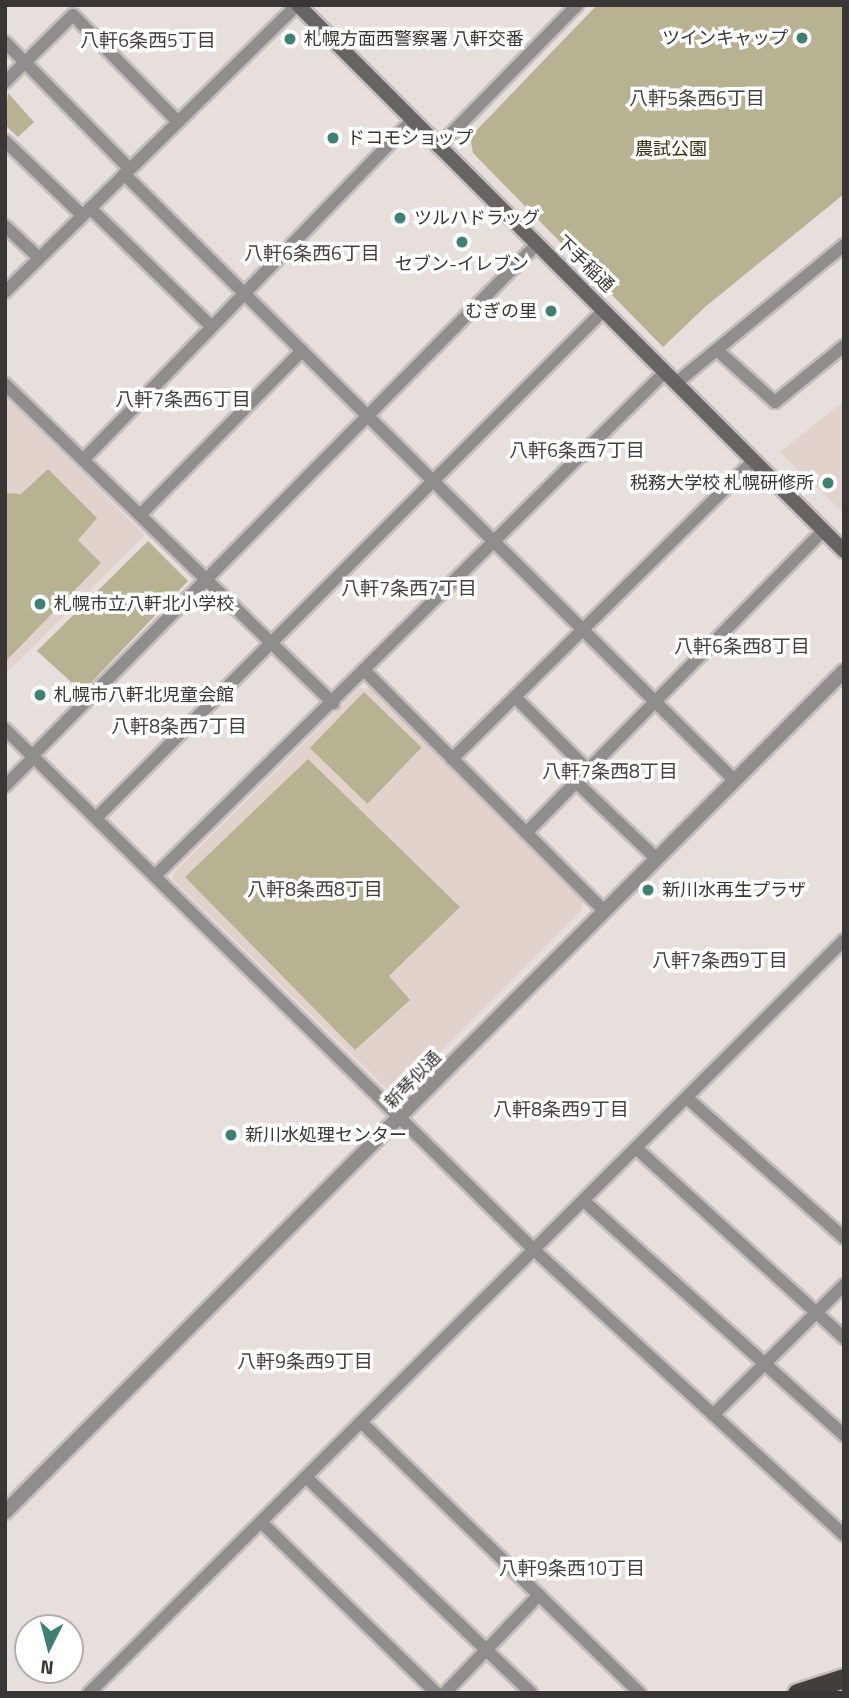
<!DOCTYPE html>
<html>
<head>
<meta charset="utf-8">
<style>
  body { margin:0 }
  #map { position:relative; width:849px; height:1698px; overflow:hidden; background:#e6dfdc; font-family:"Titillium Web","Noto Sans JP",sans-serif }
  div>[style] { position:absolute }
  .built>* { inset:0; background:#e1d2cb }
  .green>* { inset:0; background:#b6b292; transform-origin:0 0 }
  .roads { filter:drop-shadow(2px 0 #c3bdbb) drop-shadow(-2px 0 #c3bdbb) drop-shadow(0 2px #c3bdbb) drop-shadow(0 -2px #c3bdbb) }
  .minor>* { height:12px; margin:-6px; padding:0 6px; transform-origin:6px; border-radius:6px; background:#908d8c }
  .tertiary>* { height:14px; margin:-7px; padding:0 7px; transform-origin:7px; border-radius:7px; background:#908d8c }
  .secondary>* { height:14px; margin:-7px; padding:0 7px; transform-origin:7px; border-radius:7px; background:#696464 }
  .trunk>* { height:19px; margin:-9.5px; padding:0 9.5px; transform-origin:9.5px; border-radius:9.5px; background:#433d3c }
  .dots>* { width:19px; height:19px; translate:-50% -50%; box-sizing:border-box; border:4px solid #fff; border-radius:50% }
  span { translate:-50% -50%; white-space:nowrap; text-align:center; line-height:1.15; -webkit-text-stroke:7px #fff; paint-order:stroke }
  .poi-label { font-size:18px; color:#393635 }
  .right { translate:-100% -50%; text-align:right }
  .left { translate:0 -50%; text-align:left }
  .park-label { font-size:18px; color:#36310f }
  .street-label { font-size:18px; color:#393635 }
  .neighbourhood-label { font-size:19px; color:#46403e }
  .frame { position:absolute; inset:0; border:7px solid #393635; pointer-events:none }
  .north { position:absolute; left:14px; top:1614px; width:70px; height:70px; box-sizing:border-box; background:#fff; border:2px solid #b0afae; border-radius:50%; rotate:186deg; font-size:19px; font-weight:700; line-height:28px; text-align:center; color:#393635 }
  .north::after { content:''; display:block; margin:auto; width:24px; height:32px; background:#3e8173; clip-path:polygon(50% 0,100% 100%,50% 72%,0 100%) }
</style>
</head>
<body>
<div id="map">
  <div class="built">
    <div style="clip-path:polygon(5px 396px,145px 535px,5px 674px)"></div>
    <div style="clip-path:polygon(844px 401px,844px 513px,780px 452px)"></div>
    <div style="clip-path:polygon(360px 688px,370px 689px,583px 902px,581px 911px,401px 1091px,388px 1090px,172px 879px,175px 871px)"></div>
  </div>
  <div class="green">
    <div style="clip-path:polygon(597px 5px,844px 5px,844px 194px,705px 307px,663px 347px,473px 153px,470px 137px)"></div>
    <div style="clip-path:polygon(8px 93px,34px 122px,18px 137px,5px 125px)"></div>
    <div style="clip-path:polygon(48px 469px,97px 518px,78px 540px,101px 563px,5px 662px,5px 493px,21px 494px)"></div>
    <div style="clip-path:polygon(148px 541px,188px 581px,87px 687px,80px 690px,37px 651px)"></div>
    <div style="left:364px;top:692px;width:80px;height:78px;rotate:44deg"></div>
    <div style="clip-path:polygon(308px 759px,460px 907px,389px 976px,410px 1000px,355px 1050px,185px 877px)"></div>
  </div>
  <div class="roads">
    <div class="minor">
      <div style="left:5px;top:42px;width:178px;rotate:45.5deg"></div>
      <div style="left:5px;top:82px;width:95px;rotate:-44.6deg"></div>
      <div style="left:73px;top:15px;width:150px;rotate:45.5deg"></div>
      <div style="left:5px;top:141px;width:107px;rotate:43.9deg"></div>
      <div style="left:438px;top:147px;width:199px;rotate:-45.6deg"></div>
      <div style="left:124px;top:174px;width:860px;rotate:44.81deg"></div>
      <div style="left:90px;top:208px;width:170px;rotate:44.3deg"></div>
      <div style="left:5px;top:226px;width:47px;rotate:43.3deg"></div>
      <div style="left:5px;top:292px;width:409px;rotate:-44.5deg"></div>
      <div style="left:717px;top:350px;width:78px;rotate:41.9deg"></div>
      <div style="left:775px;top:402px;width:89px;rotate:-39.1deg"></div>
      <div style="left:676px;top:383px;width:217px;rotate:-39.4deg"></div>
      <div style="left:5px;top:384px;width:458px;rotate:44.2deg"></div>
      <div style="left:83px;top:460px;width:472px;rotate:-45.9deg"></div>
      <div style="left:140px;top:515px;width:231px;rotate:-45.4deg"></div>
      <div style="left:365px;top:671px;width:340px;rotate:45.1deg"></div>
      <div style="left:515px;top:697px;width:102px;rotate:45deg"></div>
      <div style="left:5px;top:729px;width:742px;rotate:44.56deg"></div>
      <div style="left:534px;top:1250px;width:421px;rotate:42.6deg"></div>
      <div style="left:32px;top:756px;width:719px;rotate:-45.39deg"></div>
      <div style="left:452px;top:759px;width:424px;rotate:-44.7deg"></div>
      <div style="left:575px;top:781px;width:113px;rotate:43.6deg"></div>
      <div style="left:5px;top:786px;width:41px;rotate:-45deg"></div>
      <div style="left:96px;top:818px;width:718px;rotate:-45deg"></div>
      <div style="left:526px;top:833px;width:424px;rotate:-45.5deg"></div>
      <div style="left:155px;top:876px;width:717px;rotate:-44.66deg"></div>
      <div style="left:687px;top:1098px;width:210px;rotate:41.7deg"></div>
      <div style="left:636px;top:1148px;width:282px;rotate:42.4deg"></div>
      <div style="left:584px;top:1201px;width:350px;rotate:42deg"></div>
      <div style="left:713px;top:1415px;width:185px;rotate:-44.8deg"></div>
      <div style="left:361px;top:1422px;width:389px;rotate:44.2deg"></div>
      <div style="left:306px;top:1477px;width:312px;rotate:43.8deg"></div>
      <div style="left:261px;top:1522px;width:245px;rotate:44.3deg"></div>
      <div style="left:89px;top:1693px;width:1066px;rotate:-44.92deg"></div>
      <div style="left:445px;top:1693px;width:136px;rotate:-46.2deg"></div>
    </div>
    <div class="tertiary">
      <div style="left:5px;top:1512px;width:1188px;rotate:-45.07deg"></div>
    </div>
    <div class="secondary">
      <div style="left:298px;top:5px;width:772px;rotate:45deg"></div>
    </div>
    <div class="trunk">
      <div style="left:797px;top:1693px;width:49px;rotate:-17.7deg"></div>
    </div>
  </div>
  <div class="dots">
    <div style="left:802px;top:38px;background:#3e8173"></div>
    <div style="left:290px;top:39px;background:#3e8173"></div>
    <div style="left:333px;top:138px;background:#3e8173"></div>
    <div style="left:400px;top:218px;background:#3e8173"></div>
    <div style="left:462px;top:242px;background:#3e8173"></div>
    <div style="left:551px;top:311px;background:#3e8173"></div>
    <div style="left:828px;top:483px;background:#3e8173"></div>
    <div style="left:40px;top:604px;background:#3e8173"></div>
    <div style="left:40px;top:695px;background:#3e8173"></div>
    <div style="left:648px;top:890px;background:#3e8173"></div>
    <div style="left:231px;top:1135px;background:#3e8173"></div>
  </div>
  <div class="poi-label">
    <span class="right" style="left:788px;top:38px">ツインキャップ</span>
    <span class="left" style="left:304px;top:39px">札幌方面西警察署 八軒交番</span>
    <span class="left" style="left:347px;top:138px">ドコモショップ</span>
    <span class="left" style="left:414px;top:218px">ツルハドラッグ</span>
    <span style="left:462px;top:264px">セブン-イレブン</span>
    <span class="right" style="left:537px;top:311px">むぎの里</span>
    <span class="right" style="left:814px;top:483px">税務大学校 札幌研修所</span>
    <span class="left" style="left:54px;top:604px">札幌市立八軒北小学校</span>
    <span class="left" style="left:54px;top:695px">札幌市八軒北児童会館</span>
    <span class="left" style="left:662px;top:890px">新川水再生プラザ</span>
    <span class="left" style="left:245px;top:1135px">新川水処理センター</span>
  </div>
  <div class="park-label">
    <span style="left:671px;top:149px">農試公園</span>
  </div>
  <div class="street-label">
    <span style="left:585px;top:264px;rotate:44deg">下手稲通</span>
    <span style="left:413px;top:1080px;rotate:-46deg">新琴似通</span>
  </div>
  <div class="neighbourhood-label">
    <span style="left:148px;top:40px">八軒6条西5丁目</span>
    <span style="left:697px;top:98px">八軒5条西6丁目</span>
    <span style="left:312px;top:253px">八軒6条西6丁目</span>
    <span style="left:183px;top:399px">八軒7条西6丁目</span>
    <span style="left:577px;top:450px">八軒6条西7丁目</span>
    <span style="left:409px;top:588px">八軒7条西7丁目</span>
    <span style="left:742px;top:646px">八軒6条西8丁目</span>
    <span style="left:179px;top:726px">八軒8条西7丁目</span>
    <span style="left:610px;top:771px">八軒7条西8丁目</span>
    <span style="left:315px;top:889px">八軒8条西8丁目</span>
    <span style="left:720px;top:960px">八軒7条西9丁目</span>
    <span style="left:561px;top:1109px">八軒8条西9丁目</span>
    <span style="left:305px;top:1361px">八軒9条西9丁目</span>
    <span style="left:572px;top:1568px">八軒9条西10丁目</span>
  </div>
  <div class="frame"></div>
  <div class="north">N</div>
</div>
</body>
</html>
